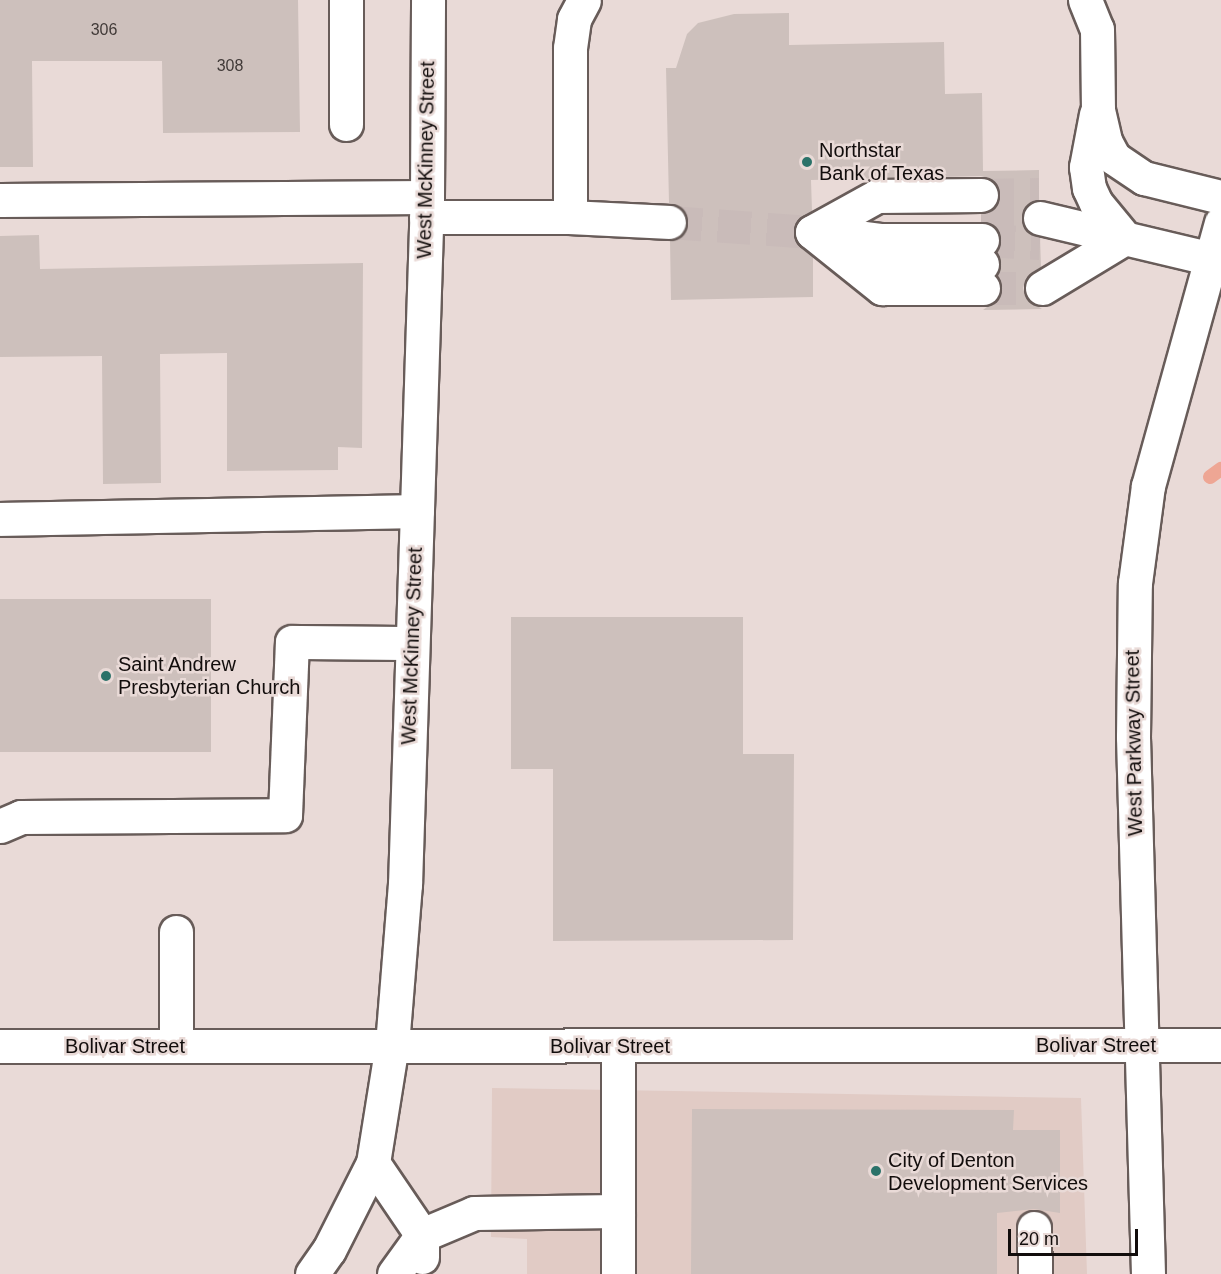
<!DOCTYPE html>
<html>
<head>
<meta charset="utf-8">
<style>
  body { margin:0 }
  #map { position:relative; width:1221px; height:1274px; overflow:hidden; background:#e9dad7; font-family:Helvetica,sans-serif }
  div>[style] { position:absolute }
  .built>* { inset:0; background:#e1cbc5 }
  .stream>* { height:14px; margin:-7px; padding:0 7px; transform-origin:7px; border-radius:7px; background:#eea694 }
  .building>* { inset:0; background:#cdc0bc; transform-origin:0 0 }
  .minor-tunnel>* { height:33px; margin-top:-16.5px; transform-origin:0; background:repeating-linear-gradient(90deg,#c9bbb9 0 33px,transparent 0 49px) }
  .roads { filter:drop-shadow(2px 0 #685c59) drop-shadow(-2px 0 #685c59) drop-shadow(0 2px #685c59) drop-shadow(0 -2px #685c59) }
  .minor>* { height:33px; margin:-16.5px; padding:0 16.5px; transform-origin:16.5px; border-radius:16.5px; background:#fff }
  .dots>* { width:16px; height:16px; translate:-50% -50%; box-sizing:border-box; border:3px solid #e9dad7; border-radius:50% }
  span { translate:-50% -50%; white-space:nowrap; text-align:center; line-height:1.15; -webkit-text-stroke:5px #e9dad7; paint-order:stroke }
  .number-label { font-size:16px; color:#413a38 }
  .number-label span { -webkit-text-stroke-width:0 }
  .poi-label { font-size:20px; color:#120d0c }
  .left { translate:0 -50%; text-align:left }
  .street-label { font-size:20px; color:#120d0c }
  .scale { position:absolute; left:1008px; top:1229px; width:130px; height:27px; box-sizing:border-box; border:3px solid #120d0c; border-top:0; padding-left:8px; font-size:18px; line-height:21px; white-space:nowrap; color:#120d0c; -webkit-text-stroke:4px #e9dad7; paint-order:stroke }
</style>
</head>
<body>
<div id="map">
  <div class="built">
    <div style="clip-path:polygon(492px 1088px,1081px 1098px,1087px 1274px,527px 1274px,527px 1239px,491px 1237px)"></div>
  </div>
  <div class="stream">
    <div style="left:1210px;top:477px;width:14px;rotate:-36deg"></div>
  </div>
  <div class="building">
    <div style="clip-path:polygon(0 0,298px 0,300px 132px,163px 133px,162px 61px,32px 61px,33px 167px,0 167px)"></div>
    <div style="clip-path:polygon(789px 13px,789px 45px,944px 42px,945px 94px,982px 93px,983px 171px,1039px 170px,1039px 200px,1027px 205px,1022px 214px,1027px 231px,1040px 237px,1041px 267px,1026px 278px,1023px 288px,1026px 298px,1042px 309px,983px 310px,999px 298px,1002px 287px,996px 276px,1001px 265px,996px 252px,1001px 241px,998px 231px,981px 221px,981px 214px,997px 205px,1000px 194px,991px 179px,981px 176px,811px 180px,812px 211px,798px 220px,793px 232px,796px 242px,813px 256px,813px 297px,671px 300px,670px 240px,684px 233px,688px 222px,680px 207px,669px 203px,666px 68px,676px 68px,687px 34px,698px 23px,734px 14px)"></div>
    <div style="clip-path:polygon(39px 235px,40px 269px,363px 263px,362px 448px,338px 447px,338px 470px,227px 471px,227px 353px,160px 354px,161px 483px,103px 484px,102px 356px,0 357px,0 236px)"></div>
    <div style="left:211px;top:599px;width:153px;height:211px;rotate:90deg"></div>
    <div style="clip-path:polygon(511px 617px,743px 617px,743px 754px,794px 754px,793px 940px,553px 941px,553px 769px,511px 769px)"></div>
    <div style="clip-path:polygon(692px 1109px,1014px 1110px,1013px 1130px,1060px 1130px,1060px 1213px,1034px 1209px,997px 1213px,997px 1274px,691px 1274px)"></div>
  </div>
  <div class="minor-tunnel">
    <div style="left:981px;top:195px;width:58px;rotate:-1deg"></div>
    <div style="left:981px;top:217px;width:59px;rotate:1deg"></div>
    <div style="left:669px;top:222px;width:143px;rotate:4deg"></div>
    <div style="left:982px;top:240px;width:58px;rotate:3deg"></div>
    <div style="left:983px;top:288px;width:59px"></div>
  </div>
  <div class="roads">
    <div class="minor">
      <div style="left:346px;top:0;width:124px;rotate:90deg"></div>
      <div style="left:1085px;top:0;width:31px;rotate:68deg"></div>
      <div style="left:1097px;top:29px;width:81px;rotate:89.3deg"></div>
      <div style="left:1098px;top:110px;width:32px;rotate:77deg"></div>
      <div style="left:1105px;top:141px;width:19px;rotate:62deg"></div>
      <div style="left:1114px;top:158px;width:36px;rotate:34deg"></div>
      <div style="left:1144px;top:178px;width:79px;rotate:13.9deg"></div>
      <div style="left:1096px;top:114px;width:54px;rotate:100.7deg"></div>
      <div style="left:1086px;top:167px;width:21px;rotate:82deg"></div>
      <div style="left:1089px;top:188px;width:17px;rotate:65deg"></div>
      <div style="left:1096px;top:203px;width:45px;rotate:50.4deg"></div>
      <div style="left:0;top:200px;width:427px;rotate:-0.4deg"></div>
      <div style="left:426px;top:217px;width:144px"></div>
      <div style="left:570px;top:217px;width:169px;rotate:-90deg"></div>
      <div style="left:570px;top:48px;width:29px;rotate:-82deg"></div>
      <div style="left:574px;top:19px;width:21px;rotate:-62deg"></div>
      <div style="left:570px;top:217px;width:99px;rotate:2.9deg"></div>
      <div style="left:1040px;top:218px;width:177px;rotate:13.4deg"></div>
      <div style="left:812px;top:232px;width:90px;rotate:38.7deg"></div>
      <div style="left:882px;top:288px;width:101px"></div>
      <div style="left:812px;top:232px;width:74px;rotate:-29deg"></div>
      <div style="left:877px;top:196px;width:104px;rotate:-0.6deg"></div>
      <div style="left:841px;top:235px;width:39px;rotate:7deg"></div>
      <div style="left:880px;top:240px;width:102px"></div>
      <div style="left:846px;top:248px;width:38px;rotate:25deg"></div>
      <div style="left:881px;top:264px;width:101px"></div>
      <div style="left:1042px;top:288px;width:97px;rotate:-31.1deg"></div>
      <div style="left:0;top:519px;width:417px;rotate:-1.1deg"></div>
      <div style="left:0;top:826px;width:23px;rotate:-23deg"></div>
      <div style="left:21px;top:817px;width:264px;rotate:-0.4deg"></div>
      <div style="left:285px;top:815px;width:173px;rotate:-87.7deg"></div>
      <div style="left:292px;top:642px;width:120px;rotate:0.5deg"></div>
      <div style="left:176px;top:932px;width:114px;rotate:90deg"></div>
      <div style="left:0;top:1046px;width:1221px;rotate:-0.05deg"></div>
      <div style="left:618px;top:1046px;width:228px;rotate:90deg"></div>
      <div style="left:373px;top:1163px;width:87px;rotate:55.8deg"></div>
      <div style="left:422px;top:1235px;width:22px;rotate:90deg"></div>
      <div style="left:1034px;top:1228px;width:46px;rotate:88.8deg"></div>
      <div style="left:312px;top:1274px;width:29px;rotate:-55deg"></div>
      <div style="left:329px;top:1250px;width:97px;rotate:-63.2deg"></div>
      <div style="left:373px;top:1163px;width:120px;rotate:-80.9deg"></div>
      <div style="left:392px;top:1045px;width:161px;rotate:-85.4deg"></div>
      <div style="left:405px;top:885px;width:688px;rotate:-88.17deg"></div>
      <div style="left:427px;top:197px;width:197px;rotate:-89.7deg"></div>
      <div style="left:394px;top:1274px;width:48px;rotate:-54.3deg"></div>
      <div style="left:422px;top:1235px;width:56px;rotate:-22.9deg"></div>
      <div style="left:474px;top:1213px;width:144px;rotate:-0.8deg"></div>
      <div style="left:1148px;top:1274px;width:537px;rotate:-91.6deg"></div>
      <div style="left:1133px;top:737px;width:154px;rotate:-89.3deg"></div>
      <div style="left:1135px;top:583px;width:98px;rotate:-82.4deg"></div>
      <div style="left:1148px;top:486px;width:273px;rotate:-74.5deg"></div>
    </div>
  </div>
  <div class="dots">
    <div style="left:807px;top:162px;background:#2b7269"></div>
    <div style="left:106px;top:676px;background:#2b7269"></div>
    <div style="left:876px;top:1171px;background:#2b7269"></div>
  </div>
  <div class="number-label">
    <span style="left:104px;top:30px">306</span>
    <span style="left:230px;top:66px">308</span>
  </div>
  <div class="poi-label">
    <span class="left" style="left:819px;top:162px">Northstar<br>Bank of Texas</span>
    <span class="left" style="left:118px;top:676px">Saint Andrew<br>Presbyterian Church</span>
    <span class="left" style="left:888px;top:1172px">City of Denton<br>Development Services</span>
  </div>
  <div class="street-label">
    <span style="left:426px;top:160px;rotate:-89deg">West McKinney Street</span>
    <span style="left:412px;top:646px;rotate:-88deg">West McKinney Street</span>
    <span style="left:1134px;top:743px;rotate:-91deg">West Parkway Street</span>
    <span style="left:1096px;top:1045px">Bolivar Street</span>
    <span style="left:125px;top:1046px">Bolivar Street</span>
    <span style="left:610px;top:1046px">Bolivar Street</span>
  </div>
  <div class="scale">20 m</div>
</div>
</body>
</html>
